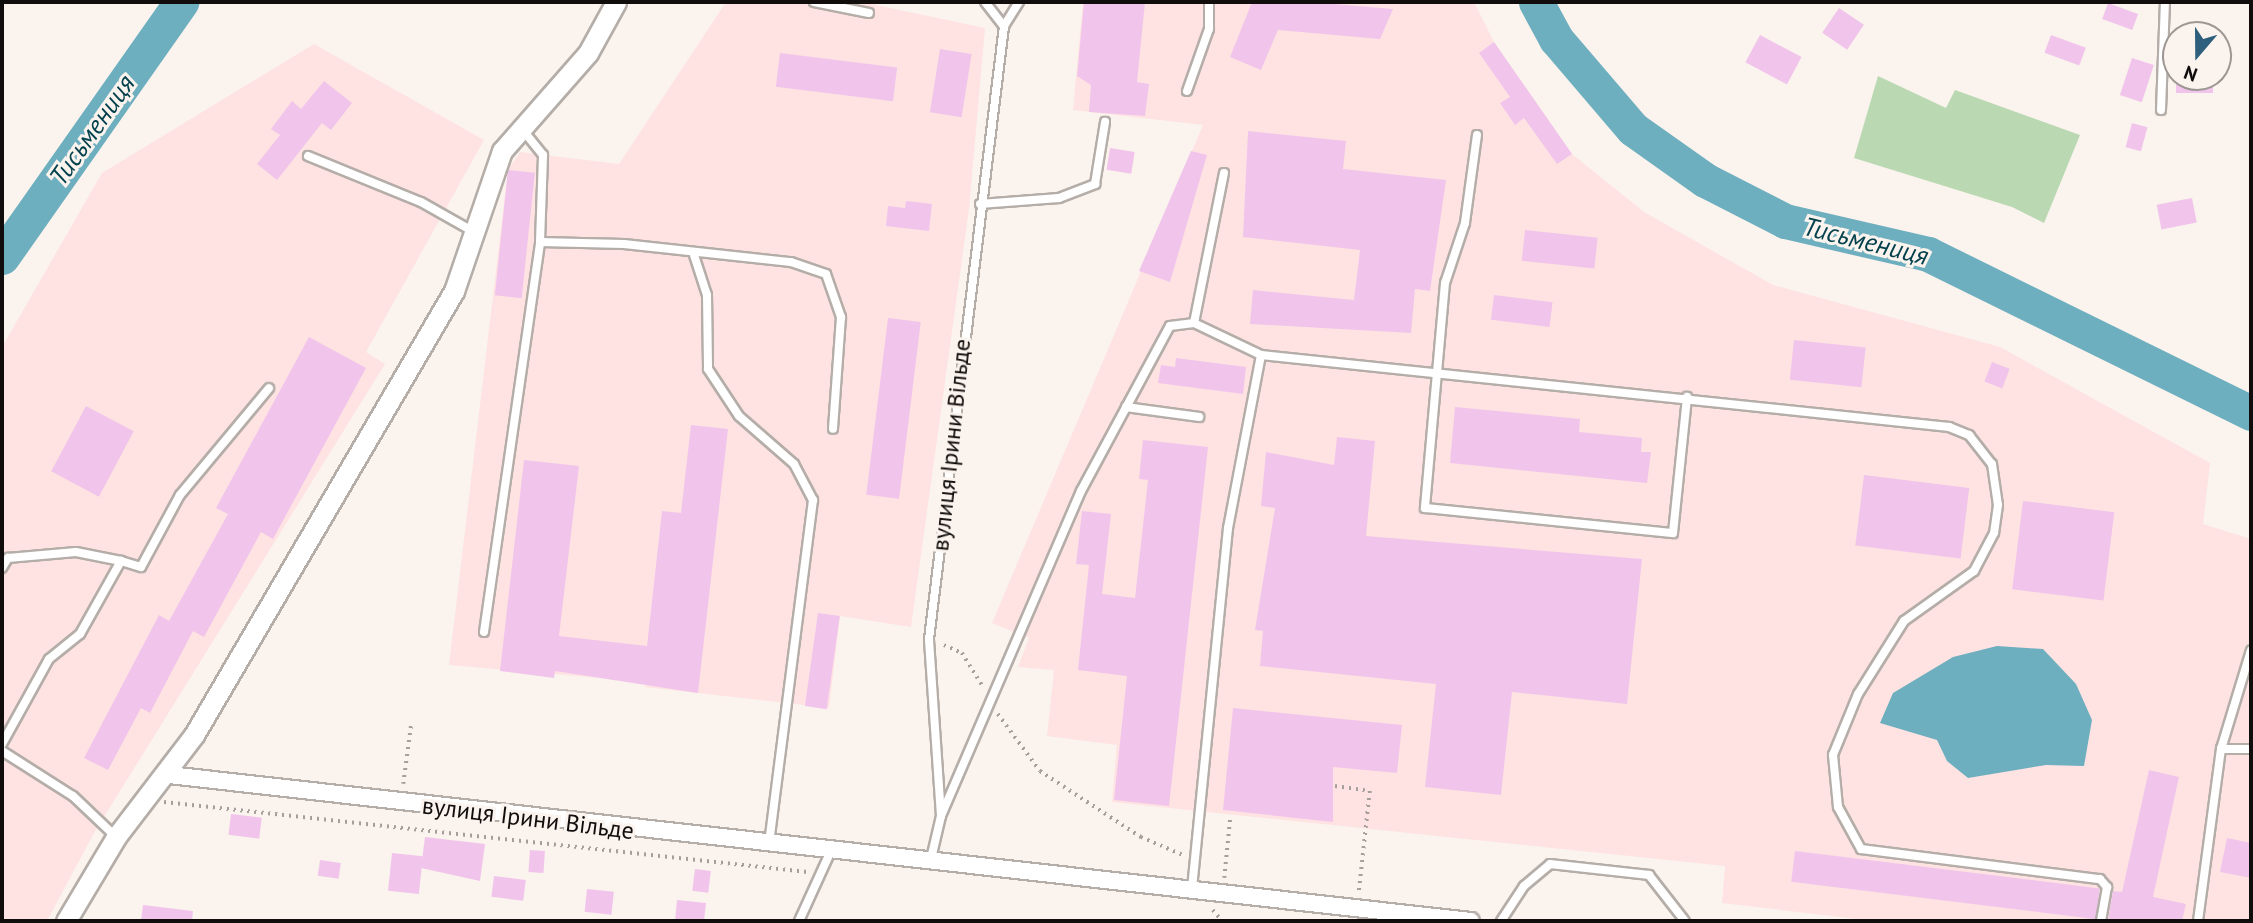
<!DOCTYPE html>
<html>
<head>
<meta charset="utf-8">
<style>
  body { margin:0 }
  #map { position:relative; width:2253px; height:923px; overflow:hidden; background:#fbf3ee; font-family:"PT Sans",sans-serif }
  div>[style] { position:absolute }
  .industrial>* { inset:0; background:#fee3e2 }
  .green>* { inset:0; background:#bad9b2 }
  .water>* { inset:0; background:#6eafbf }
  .river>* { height:35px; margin:-17.5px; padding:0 17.5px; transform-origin:17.5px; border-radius:17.5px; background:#6eafbf }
  .building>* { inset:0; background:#f1c5eb; transform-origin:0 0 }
  .path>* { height:3.5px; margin-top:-1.75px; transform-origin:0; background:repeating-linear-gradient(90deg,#a59f9c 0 2px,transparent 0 7px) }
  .roads { filter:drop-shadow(2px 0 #b4ada8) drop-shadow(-2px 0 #b4ada8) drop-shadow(0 2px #b4ada8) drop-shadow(0 -2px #b4ada8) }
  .service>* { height:8px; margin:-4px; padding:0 4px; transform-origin:4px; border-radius:4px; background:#fff }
  .minor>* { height:16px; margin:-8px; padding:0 8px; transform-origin:8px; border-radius:8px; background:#fff }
  .tertiary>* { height:19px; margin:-9.5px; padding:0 9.5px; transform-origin:9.5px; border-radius:9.5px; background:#fff }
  span { translate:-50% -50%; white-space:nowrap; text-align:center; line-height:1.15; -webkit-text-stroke:6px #fbf3ee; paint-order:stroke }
  .street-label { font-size:24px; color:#100d0c }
  .water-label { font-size:26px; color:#03414d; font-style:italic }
  .frame { position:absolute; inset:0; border:4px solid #100d0c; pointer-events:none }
  .north { position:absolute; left:2162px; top:21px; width:70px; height:70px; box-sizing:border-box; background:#fbf3ee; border:2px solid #9d9794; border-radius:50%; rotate:200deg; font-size:19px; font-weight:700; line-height:28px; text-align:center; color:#100d0c }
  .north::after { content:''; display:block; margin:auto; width:24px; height:32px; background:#2e607e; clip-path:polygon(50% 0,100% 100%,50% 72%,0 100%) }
</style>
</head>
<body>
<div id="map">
  <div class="industrial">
    <div style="clip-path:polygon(726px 2px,862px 2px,985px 28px,969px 209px,911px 627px,840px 616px,829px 708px,645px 687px,646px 682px,449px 665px,508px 170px,520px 152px,619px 164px)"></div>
    <div style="clip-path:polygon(1083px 2px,1474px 2px,1494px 42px,1572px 154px,1644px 212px,1773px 285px,2000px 347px,2210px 463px,2203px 524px,2251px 539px,2251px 921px,1874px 921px,1722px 903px,1725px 866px,1112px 802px,1117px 745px,1047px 736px,1054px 670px,1018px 667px,1029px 638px,992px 623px,1203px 125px,1073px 110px)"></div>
    <div style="clip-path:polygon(314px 44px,484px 140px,366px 352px,385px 364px,94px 833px,47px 921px,2px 921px,2px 347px,102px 173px)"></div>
  </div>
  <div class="green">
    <div style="clip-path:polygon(1878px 76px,1946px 108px,1955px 90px,2080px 135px,2044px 223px,2012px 207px,1854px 158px)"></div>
  </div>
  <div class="water">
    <div style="clip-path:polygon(1997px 646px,2043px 649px,2076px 684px,2092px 720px,2084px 766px,2046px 765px,1968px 778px,1947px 761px,1937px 740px,1880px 723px,1893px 693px,1953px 657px)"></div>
  </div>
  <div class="river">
    <div style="left:1536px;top:2px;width:42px;rotate:61.6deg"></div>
    <div style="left:1556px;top:39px;width:118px;rotate:49.5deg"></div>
    <div style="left:1633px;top:129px;width:88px;rotate:35.3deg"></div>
    <div style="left:1705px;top:180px;width:90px;rotate:27.1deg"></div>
    <div style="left:1785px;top:221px;width:147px;rotate:13deg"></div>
    <div style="left:1928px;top:254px;width:360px;rotate:26.2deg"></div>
    <div style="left:2px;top:257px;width:312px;rotate:-54.9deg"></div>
  </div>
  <div class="building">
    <div style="clip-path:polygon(1084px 2px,1145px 2px,1137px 82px,1149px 84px,1145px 116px,1089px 112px,1091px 85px,1077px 76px)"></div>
    <div style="clip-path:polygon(1252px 2px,1311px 2px,1393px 9px,1380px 39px,1278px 30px,1261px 70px,1230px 57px)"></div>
    <div style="left:2108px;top:3px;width:32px;height:17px;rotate:20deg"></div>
    <div style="left:1839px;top:8px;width:30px;height:30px;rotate:34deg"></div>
    <div style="left:1760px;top:35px;width:47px;height:31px;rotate:28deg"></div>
    <div style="left:2051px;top:35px;width:37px;height:19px;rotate:20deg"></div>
    <div style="clip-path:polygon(1494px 42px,1572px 154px,1557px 164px,1524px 118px,1515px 125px,1500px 103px,1510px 97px,1479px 53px)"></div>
    <div style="left:940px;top:49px;width:32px;height:64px;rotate:9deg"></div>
    <div style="left:780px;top:53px;width:118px;height:34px;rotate:7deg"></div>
    <div style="left:2132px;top:58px;width:23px;height:39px;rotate:18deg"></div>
    <div style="left:2176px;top:77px;width:37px;height:16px"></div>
    <div style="clip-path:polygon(324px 81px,352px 103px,331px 130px,322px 123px,277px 180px,257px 164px,280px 135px,271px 129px,292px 101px,301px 109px)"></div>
    <div style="left:2132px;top:123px;width:16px;height:25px;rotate:15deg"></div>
    <div style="clip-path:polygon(1248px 131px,1346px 141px,1343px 169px,1446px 180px,1430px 291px,1415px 289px,1411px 333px,1250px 324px,1253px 290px,1354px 300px,1360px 250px,1243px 237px)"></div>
    <div style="left:1110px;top:148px;width:25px;height:22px;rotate:9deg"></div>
    <div style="clip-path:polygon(1191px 151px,1207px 155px,1170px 282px,1139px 271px)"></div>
    <div style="left:508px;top:170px;width:27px;height:126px;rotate:6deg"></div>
    <div style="left:2192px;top:198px;width:25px;height:36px;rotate:79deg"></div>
    <div style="clip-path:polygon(906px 201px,932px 204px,929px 231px,886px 226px,888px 206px,905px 208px)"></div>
    <div style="left:1525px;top:230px;width:73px;height:31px;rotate:6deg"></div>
    <div style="left:1494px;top:295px;width:59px;height:25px;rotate:7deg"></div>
    <div style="left:888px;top:318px;width:33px;height:178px;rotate:7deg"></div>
    <div style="clip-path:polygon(309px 337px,366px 368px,273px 539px,261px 532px,204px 637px,193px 631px,150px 713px,141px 708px,108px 770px,84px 758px,159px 615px,169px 621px,228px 514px,216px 508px)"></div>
    <div style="left:1794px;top:340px;width:72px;height:40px;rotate:6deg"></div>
    <div style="clip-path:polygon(1176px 358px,1246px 367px,1243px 394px,1158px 383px,1161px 365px,1175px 367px)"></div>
    <div style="left:1992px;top:362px;width:19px;height:21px;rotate:21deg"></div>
    <div style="left:86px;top:406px;width:54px;height:74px;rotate:28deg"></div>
    <div style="clip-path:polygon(1455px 407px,1580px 419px,1579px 432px,1642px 438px,1641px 452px,1651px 452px,1647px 483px,1450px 463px)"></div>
    <div style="clip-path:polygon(691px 425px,728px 429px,698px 693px,555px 671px,554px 678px,500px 671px,524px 460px,579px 466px,559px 636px,647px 646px,662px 511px,681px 513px)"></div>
    <div style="clip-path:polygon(1337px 437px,1375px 441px,1366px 536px,1642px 559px,1627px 704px,1512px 692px,1501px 795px,1425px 787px,1436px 684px,1260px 666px,1263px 631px,1255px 630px,1275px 508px,1261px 506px,1266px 452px,1334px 465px)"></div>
    <div style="clip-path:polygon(1143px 440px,1208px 447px,1169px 806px,1114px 800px,1127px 676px,1078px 670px,1089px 565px,1076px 564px,1082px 511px,1111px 514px,1102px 594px,1135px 598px,1148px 480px,1139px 479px)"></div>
    <div style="left:1864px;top:475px;width:106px;height:71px;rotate:7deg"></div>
    <div style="left:2023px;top:501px;width:92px;height:89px;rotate:7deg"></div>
    <div style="left:818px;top:613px;width:22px;height:94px;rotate:8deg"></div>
    <div style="clip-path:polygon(1233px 708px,1402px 725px,1397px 773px,1333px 767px,1333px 822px,1223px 810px)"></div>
    <div style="clip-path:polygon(2149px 770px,2179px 777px,2153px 897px,2186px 904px,2182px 921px,2108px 921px,2113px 891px,2122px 892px)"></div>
    <div style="left:231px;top:814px;width:31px;height:21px;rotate:7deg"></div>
    <div style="clip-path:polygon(425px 837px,485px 844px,480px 881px,421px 868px)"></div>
    <div style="clip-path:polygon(2227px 838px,2251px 843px,2251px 878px,2220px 872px)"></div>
    <div style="left:530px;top:850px;width:15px;height:22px;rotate:4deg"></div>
    <div style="left:1795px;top:851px;width:307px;height:31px;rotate:7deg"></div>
    <div style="left:392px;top:853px;width:31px;height:38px;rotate:6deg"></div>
    <div style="left:320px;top:860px;width:21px;height:16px;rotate:8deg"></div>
    <div style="left:695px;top:869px;width:16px;height:22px;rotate:7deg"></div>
    <div style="left:494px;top:876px;width:32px;height:21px;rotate:7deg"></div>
    <div style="left:587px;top:889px;width:27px;height:23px;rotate:6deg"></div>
    <div style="clip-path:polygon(677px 900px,706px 903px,704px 921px,675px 921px)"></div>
    <div style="clip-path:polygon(143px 905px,193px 911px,192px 921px,141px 921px)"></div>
  </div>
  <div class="path">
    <div style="left:944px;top:645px;width:20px;rotate:24deg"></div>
    <div style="left:962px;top:653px;width:39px;rotate:58deg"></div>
    <div style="left:998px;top:714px;width:71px;rotate:53.6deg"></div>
    <div style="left:1040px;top:771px;width:121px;rotate:33.2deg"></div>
    <div style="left:1141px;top:837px;width:46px;rotate:23.2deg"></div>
    <div style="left:403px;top:784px;width:61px;rotate:-82.4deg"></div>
    <div style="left:1335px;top:786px;width:35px;rotate:8deg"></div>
    <div style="left:1370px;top:791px;width:102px;rotate:96.2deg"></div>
    <div style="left:164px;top:802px;width:647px;rotate:6.21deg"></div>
    <div style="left:1224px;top:878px;width:60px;rotate:-84.3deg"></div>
    <div style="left:1213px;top:910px;width:14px;rotate:51deg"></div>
  </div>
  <div class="roads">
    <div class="service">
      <div style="left:814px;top:2px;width:56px;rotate:11.3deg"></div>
      <div style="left:985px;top:2px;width:31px;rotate:52deg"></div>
      <div style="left:1187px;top:91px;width:66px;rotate:-70.5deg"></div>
      <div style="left:1209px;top:29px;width:27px;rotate:-90deg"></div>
      <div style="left:2161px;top:110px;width:108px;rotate:-87.9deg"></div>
      <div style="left:1477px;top:135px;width:89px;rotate:97.8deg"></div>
      <div style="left:1465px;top:223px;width:63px;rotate:108.4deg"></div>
      <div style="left:1445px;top:283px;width:226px;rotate:95.1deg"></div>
      <div style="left:1425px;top:508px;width:249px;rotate:5.8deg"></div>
      <div style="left:1673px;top:533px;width:137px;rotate:-84.1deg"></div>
      <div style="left:308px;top:156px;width:122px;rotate:22.2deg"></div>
      <div style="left:421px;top:202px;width:61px;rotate:29.5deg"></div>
      <div style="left:980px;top:204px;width:79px;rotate:-4.3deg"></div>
      <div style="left:1059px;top:198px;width:39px;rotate:-21deg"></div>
      <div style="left:1095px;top:184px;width:63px;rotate:-80.8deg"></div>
      <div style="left:540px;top:242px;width:84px;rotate:1.4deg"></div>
      <div style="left:624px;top:244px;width:168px;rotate:6.2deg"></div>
      <div style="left:791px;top:262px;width:37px;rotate:19deg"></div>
      <div style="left:826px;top:274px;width:46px;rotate:70.8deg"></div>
      <div style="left:841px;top:317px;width:112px;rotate:94.1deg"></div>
      <div style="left:694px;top:255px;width:42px;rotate:72deg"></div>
      <div style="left:707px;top:295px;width:74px;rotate:89.2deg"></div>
      <div style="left:708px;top:369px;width:56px;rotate:56.6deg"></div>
      <div style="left:739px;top:416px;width:73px;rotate:41.1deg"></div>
      <div style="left:794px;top:464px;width:41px;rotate:62.2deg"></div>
      <div style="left:813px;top:500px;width:346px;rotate:97.3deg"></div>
      <div style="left:1194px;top:323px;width:153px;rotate:-78.7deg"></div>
      <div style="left:1261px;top:355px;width:692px;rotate:5.97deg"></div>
      <div style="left:1949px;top:427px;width:22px;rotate:22deg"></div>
      <div style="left:1969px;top:435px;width:37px;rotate:52deg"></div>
      <div style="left:1992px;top:464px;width:41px;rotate:81.7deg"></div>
      <div style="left:1998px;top:505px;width:28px;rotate:98deg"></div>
      <div style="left:1994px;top:533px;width:43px;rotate:117.8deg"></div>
      <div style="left:1974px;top:571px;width:86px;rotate:144.5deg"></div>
      <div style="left:1904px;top:621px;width:86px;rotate:122.2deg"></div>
      <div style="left:1858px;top:694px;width:66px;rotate:112.3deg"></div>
      <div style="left:1833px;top:755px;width:52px;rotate:84.5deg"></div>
      <div style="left:1838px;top:807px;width:48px;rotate:61.3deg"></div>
      <div style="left:1861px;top:849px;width:241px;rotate:7.2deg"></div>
      <div style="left:2100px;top:879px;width:11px;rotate:49deg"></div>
      <div style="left:2107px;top:887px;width:35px;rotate:100deg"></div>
      <div style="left:1126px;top:407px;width:74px;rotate:7.8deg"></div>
      <div style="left:2px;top:568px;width:12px;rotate:-59deg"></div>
      <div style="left:8px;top:558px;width:68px;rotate:-5deg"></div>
      <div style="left:76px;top:552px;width:46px;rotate:11.3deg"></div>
      <div style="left:484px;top:632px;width:394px;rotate:-81.8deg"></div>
      <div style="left:540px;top:242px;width:87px;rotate:-88deg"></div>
      <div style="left:543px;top:155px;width:35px;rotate:-129deg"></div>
      <div style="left:2px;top:744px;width:97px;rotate:-61.1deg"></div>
      <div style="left:49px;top:659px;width:40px;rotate:-39deg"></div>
      <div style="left:80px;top:634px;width:84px;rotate:-60.7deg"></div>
      <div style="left:121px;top:561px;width:21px;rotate:17deg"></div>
      <div style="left:141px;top:567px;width:82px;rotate:-61.6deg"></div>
      <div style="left:180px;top:495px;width:139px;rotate:-50.2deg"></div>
      <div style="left:2221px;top:749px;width:30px"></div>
      <div style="left:2px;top:751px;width:84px;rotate:32.4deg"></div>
      <div style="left:73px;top:796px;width:59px;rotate:43.6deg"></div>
      <div style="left:941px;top:816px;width:354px;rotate:-66.7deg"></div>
      <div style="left:1081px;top:491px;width:187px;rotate:-61.7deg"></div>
      <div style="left:1170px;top:326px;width:24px;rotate:-7deg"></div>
      <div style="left:1194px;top:323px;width:74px;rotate:25.5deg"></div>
      <div style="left:1261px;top:355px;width:176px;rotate:100.8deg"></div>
      <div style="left:1228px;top:528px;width:362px;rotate:95.7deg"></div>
      <div style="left:930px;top:863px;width:48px;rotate:-76.8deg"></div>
      <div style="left:941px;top:816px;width:177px;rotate:-93.9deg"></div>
      <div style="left:929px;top:639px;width:618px;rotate:-83.02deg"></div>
      <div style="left:1004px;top:26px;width:28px;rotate:-58deg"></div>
      <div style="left:799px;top:921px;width:75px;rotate:-65.5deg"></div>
      <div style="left:1501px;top:921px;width:42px;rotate:-56.7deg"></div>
      <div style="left:1524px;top:886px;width:34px;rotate:-40deg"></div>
      <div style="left:1550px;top:864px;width:100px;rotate:6.3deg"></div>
      <div style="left:1649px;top:875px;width:58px;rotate:52deg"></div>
      <div style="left:2198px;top:921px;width:174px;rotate:-82.4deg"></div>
      <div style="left:2221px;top:749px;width:103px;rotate:-73.1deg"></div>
    </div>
    <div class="minor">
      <div style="left:169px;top:775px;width:1310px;rotate:6.4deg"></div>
    </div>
    <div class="tertiary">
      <div style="left:66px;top:921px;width:98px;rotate:-59.2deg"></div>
      <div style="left:116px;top:837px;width:128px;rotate:-52.6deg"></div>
      <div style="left:194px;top:735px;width:515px;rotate:-59.65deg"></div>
      <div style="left:454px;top:291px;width:148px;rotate:-71.1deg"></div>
      <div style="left:502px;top:151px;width:130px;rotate:-48.7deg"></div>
      <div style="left:588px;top:53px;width:58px;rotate:-61.2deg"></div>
    </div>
  </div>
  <div class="street-label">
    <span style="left:951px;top:445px;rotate:-84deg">вулиця Ірини Вільде</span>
    <span style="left:528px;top:818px;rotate:7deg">вулиця Ірини Вільде</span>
  </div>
  <div class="water-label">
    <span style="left:92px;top:130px;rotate:-55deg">Тисьмениця</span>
    <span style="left:1866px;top:241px;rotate:14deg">Тисьмениця</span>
  </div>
  <div class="frame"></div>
  <div class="north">N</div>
</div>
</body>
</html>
